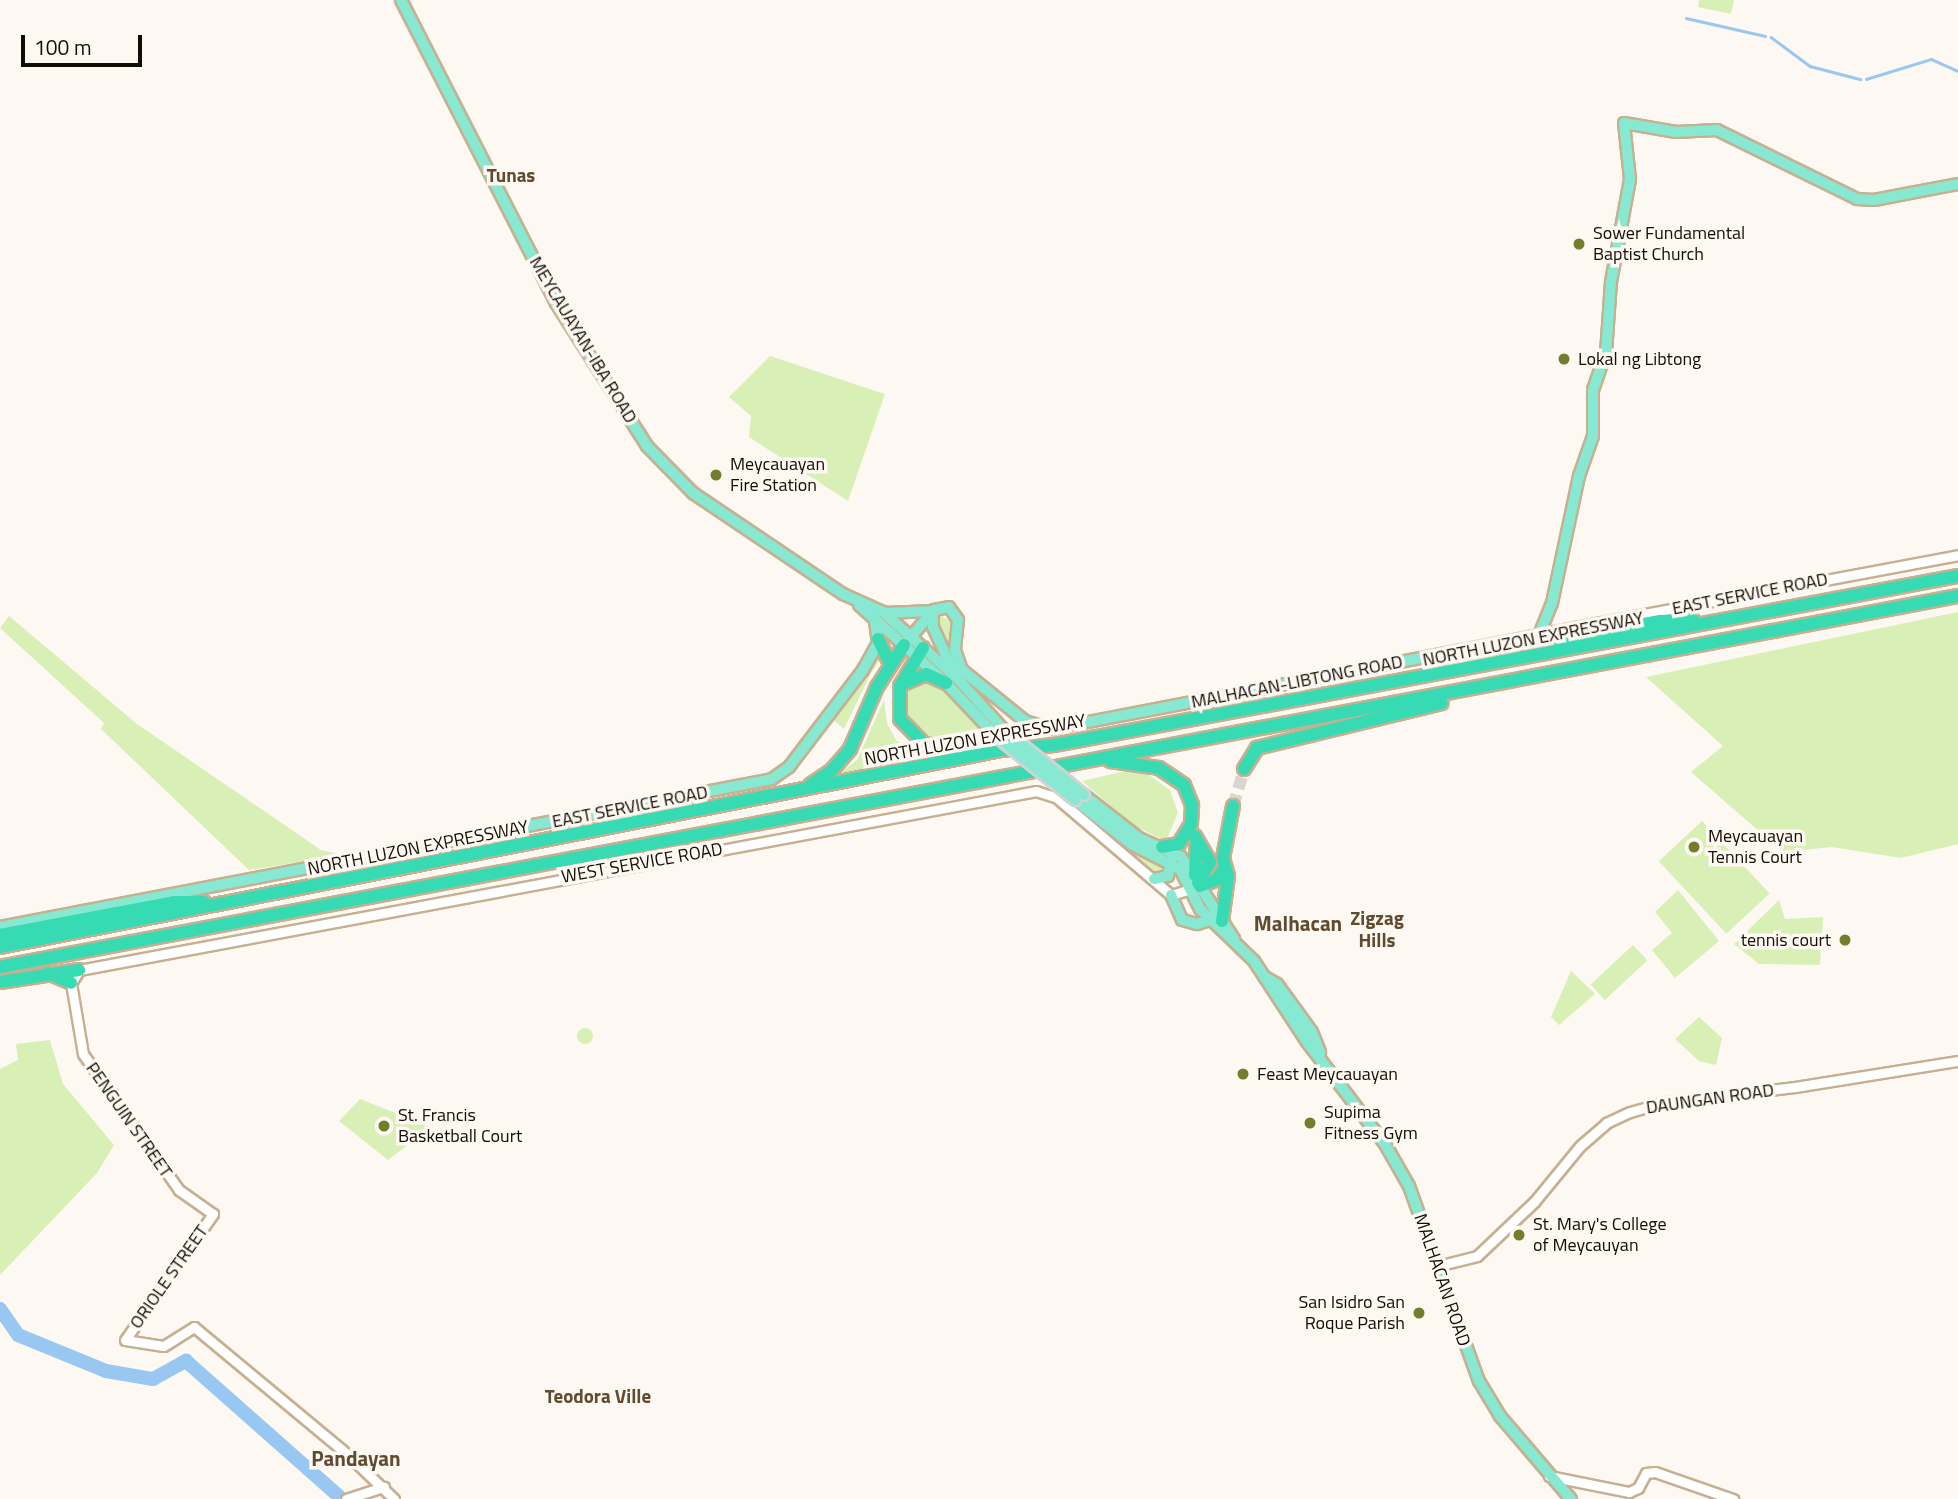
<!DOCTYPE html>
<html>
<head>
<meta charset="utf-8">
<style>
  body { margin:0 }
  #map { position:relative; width:1958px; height:1499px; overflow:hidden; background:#fdf8f2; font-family:"Titillium Web",sans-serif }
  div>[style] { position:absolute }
  .green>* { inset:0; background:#d8f0b6; transform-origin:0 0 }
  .round { border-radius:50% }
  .stream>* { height:2.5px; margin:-1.25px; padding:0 1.25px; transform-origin:1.25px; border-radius:1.25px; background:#98c8f1 }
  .river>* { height:14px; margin:-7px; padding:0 7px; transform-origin:7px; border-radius:7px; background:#98c8f1 }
  .highway-tunnel>* { height:12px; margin-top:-6px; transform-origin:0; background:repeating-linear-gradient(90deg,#dad5ce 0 12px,transparent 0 18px) }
  .roads { filter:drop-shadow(2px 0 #c7b092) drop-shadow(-2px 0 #c7b092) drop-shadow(0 2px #c7b092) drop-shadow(0 -2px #c7b092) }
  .minor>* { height:9px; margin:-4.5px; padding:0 4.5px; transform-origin:4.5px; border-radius:4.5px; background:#fff }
  .major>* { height:10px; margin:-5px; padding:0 5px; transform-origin:5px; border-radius:5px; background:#87e9d1 }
  .highway>* { height:12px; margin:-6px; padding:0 6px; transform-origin:6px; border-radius:6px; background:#37dbb3 }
  .bridges { filter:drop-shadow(2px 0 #d5d3d2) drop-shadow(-2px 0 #d5d3d2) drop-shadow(0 2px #d5d3d2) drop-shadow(0 -2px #d5d3d2) }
  .major-bridge>* { height:10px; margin:-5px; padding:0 5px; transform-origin:5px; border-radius:5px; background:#87e9d1 }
  .dots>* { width:19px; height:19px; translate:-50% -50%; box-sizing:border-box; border:4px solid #fdf8f2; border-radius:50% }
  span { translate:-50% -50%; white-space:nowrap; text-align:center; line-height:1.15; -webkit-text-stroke:7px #fdf8f2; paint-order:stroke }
  .poi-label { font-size:18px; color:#140c03 }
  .left { translate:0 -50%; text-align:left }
  .right { translate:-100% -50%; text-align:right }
  .street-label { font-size:18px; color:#140c03 }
  .neighbourhood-label { font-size:19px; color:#604b30; font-weight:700 }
  .quarter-label { font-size:21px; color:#604b30; font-weight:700 }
  .scale { position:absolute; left:21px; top:35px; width:121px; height:32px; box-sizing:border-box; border:4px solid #140c03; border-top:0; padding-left:9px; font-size:21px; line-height:24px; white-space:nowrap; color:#140c03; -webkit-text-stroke:5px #fdf8f2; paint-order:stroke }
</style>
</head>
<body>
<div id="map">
  <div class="green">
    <div style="clip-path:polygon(1699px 0,1734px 0,1731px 14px,1698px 7px)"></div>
    <div style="clip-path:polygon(770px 356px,885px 394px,848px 501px,749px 437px,751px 416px,729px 397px)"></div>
    <div style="clip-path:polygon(1958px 612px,1958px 844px,1901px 858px,1832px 847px,1783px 852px,1691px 772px,1723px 746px,1646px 677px)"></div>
    <div style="clip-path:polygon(940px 615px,950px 621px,949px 659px,935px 625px)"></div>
    <div style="clip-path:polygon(9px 616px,137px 724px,321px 850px,343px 855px,249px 870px,101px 729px,104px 723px,0 628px)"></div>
    <div style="clip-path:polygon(883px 656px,871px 673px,844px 729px,831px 718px,876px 657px)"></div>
    <div style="clip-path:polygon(925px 680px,940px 685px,985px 733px,959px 742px,932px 743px,903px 718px,905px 688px)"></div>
    <div style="clip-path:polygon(884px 700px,887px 723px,896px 740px,925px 758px,837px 775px,857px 760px)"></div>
    <div style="clip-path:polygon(1130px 770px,1146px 773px,1170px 790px,1178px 813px,1166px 841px,1134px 826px,1082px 781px)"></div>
    <div style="left:1702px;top:821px;width:99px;height:59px;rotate:47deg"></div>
    <div style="clip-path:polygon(1099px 829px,1164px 864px,1165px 873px,1156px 875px)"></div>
    <div style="clip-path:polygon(1678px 890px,1719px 941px,1675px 978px,1652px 950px,1672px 933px,1655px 912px)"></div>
    <div style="clip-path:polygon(1779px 900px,1785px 919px,1823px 917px,1820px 965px,1759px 964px,1734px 944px)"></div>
    <div style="left:1633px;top:945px;width:21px;height:58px;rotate:47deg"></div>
    <div style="clip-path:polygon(1571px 971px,1595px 994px,1559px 1025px,1551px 1017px)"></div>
    <div style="clip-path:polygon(1699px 1017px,1722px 1038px,1716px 1065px,1699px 1061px,1675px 1039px)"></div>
    <div class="round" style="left:577px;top:1028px;width:16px;height:16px"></div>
    <div style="clip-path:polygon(50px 1040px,63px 1084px,114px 1145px,97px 1173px,0 1275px,0 1069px,18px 1060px,16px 1044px)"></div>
    <div style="clip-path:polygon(360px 1099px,383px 1108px,431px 1127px,388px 1160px,339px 1121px)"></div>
  </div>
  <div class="stream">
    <div style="left:1686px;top:18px;width:81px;rotate:12.8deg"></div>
    <div style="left:1771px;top:37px;width:49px;rotate:36.6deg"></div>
    <div style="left:1810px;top:66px;width:52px;rotate:14.6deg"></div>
    <div style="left:1866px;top:79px;width:68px;rotate:-17.1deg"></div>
    <div style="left:1931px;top:59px;width:30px;rotate:24deg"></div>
  </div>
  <div class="river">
    <div style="left:0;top:1309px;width:32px;rotate:55deg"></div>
    <div style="left:18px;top:1335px;width:95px;rotate:22.2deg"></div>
    <div style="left:106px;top:1371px;width:48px;rotate:9.7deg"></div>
    <div style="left:153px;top:1379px;width:38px;rotate:-29deg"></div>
    <div style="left:186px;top:1361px;width:208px;rotate:41.5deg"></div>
  </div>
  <div class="highway-tunnel">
    <div style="left:1233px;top:806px;width:39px;rotate:-73deg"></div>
  </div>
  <div class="roads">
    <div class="minor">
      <div style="left:1542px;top:633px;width:423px;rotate:-10.6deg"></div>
      <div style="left:1437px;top:1266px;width:41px;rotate:-14deg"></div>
      <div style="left:1477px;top:1256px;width:79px;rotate:-43.5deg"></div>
      <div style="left:1534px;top:1202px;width:72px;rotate:-50.6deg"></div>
      <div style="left:1580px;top:1146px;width:35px;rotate:-41deg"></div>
      <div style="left:1606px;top:1123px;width:26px;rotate:-25deg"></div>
      <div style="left:1630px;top:1112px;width:37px;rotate:-16deg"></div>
      <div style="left:1666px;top:1102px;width:130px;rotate:-6.6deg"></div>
      <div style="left:1795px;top:1087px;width:165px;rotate:-9.1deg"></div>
      <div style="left:1549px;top:1476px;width:82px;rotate:11.3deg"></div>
      <div style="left:1629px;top:1492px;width:10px;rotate:-24deg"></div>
      <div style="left:1638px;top:1488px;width:17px;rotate:-62deg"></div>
      <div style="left:1646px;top:1473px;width:9px;rotate:-6deg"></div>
      <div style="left:1655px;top:1472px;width:83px;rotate:19.1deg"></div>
      <div style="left:346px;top:1499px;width:40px;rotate:-18deg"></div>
      <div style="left:394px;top:1499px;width:65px;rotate:-136.2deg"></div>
      <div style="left:347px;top:1454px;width:199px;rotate:-140.3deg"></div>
      <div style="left:194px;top:1327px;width:36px;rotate:148deg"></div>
      <div style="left:163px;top:1346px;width:38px;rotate:-171deg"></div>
      <div style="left:125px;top:1340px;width:154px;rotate:-55.1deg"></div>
      <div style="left:213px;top:1214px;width:42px;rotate:-144.8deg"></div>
      <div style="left:179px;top:1190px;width:166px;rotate:-125.2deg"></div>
      <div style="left:83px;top:1054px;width:72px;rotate:-99.6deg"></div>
      <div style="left:71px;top:983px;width:15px;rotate:-58deg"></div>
      <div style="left:79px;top:970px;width:974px;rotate:-10.59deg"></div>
      <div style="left:1036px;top:791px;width:22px;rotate:18deg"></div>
      <div style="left:1057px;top:798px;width:150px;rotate:40.4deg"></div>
      <div style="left:1171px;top:895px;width:21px;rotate:-17deg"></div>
    </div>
    <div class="major">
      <div style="left:401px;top:0;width:340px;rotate:62.9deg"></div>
      <div style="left:556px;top:303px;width:169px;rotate:57.5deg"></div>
      <div style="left:647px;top:446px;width:66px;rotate:45.6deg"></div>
      <div style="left:693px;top:493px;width:181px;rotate:34deg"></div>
      <div style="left:843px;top:594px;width:44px;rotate:24.2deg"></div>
      <div style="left:883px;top:612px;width:101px;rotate:41.8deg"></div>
      <div style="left:958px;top:679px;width:69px;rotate:48deg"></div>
      <div style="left:859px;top:605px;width:117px;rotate:41.9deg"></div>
      <div style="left:946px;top:683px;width:73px;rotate:46.7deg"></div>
      <div style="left:933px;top:612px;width:15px;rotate:90deg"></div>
      <div style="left:933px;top:627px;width:48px;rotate:65.6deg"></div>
      <div style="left:884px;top:613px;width:49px;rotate:-2.3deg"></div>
      <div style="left:904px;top:645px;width:46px;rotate:-49.4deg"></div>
      <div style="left:934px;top:610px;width:15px;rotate:-11deg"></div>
      <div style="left:949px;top:607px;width:16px;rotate:55deg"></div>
      <div style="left:958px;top:620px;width:30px;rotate:96deg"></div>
      <div style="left:955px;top:650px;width:21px;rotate:71deg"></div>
      <div style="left:962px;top:670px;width:81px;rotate:39deg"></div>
      <div style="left:1025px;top:721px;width:28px;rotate:17deg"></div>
      <div style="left:1052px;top:729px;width:496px;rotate:-10.9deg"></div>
      <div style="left:1539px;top:635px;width:35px;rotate:-68deg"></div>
      <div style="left:1552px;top:603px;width:130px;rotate:-78deg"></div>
      <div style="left:1579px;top:476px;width:42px;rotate:-70.7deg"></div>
      <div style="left:1593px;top:436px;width:46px;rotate:-90deg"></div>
      <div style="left:1593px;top:390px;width:39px;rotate:-71deg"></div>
      <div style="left:1606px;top:353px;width:71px;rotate:-86deg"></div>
      <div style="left:1611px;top:282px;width:105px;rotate:-79.5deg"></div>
      <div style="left:1630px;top:179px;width:56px;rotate:-96.1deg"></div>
      <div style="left:1624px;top:123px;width:53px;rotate:9.8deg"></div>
      <div style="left:1676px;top:132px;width:41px;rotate:-2.8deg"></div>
      <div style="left:1717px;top:130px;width:156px;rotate:26.2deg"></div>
      <div style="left:1857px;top:199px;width:17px;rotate:3deg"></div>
      <div style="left:1874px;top:200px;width:86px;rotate:-10.8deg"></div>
      <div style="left:1084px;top:795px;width:70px;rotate:38deg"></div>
      <div style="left:1139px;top:838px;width:46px;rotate:24.3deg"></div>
      <div style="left:1181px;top:857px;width:98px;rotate:57.1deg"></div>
      <div style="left:1075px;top:800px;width:71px;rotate:38.2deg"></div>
      <div style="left:1131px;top:844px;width:55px;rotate:27deg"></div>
      <div style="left:1180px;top:869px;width:45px;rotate:63.4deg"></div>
      <div style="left:1200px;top:909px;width:75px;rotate:43.9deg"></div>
      <div style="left:1254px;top:961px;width:97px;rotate:56.8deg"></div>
      <div style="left:1307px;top:1042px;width:128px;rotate:52.6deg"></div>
      <div style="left:1385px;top:1144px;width:48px;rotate:60.3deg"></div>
      <div style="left:1409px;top:1186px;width:207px;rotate:70.3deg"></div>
      <div style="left:1479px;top:1381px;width:41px;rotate:59deg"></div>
      <div style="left:1500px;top:1416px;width:109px;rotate:49.5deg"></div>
      <div style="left:1154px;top:879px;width:14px;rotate:-12deg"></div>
      <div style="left:1168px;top:876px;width:15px;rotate:-79deg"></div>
      <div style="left:1171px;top:895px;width:27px;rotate:66deg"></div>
      <div style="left:1182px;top:920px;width:16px;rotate:15deg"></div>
      <div style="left:1197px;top:924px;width:14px;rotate:-17deg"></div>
      <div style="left:0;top:927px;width:786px;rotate:-10.85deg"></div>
      <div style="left:772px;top:779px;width:21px;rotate:-35deg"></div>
      <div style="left:789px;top:767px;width:122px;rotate:-52.7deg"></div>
      <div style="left:863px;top:670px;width:31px;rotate:-61deg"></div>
      <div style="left:878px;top:643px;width:22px;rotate:-98deg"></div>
      <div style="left:1265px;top:977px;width:14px;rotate:30deg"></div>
      <div style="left:1277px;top:984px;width:59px;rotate:53.9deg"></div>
      <div style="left:1312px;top:1032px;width:22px;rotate:68deg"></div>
    </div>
    <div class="highway">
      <div style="left:1532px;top:637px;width:26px;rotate:4deg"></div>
      <div style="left:1558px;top:639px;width:104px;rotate:-10deg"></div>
      <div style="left:1660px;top:621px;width:33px;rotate:-2deg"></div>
      <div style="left:878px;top:639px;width:28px;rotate:64deg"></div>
      <div style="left:923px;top:648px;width:44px;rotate:121.2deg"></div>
      <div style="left:900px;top:686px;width:33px;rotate:90deg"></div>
      <div style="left:900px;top:719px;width:35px;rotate:46deg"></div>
      <div style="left:924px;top:744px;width:46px;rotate:8.8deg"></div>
      <div style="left:903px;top:684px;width:25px;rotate:-23deg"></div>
      <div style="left:926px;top:674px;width:22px;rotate:24deg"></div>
      <div style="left:1110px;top:761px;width:49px;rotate:8.1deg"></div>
      <div style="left:1159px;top:768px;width:30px;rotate:34deg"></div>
      <div style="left:1184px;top:785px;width:22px;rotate:68deg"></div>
      <div style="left:1192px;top:805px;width:19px;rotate:93deg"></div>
      <div style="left:1191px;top:824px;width:23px;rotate:121deg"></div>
      <div style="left:1179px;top:844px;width:17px;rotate:170deg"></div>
      <div style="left:1244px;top:769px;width:25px;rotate:-58deg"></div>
      <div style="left:1257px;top:748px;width:190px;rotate:-13.7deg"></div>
      <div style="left:810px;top:785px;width:27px;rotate:-34deg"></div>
      <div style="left:832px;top:770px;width:28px;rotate:-49deg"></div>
      <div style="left:850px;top:749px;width:68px;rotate:-66.5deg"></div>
      <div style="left:877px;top:687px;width:50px;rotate:-57.3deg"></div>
      <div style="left:1195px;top:836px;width:30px;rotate:60deg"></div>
      <div style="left:1210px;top:862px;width:24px;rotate:120deg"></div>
      <div style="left:1195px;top:875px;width:34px;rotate:-87deg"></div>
      <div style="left:1200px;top:886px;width:17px;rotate:-21deg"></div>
      <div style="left:1216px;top:880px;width:16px;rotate:-55deg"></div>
      <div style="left:1222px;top:921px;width:45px;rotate:-82.4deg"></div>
      <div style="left:1228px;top:876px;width:19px;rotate:-106deg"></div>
      <div style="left:1223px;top:858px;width:53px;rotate:-79.1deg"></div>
      <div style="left:0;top:935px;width:177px;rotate:-10.7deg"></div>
      <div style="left:174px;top:902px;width:30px"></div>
      <div style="left:0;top:947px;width:1020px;rotate:-11.13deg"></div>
      <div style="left:1001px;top:750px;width:53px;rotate:-5.4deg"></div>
      <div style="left:1054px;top:745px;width:920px;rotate:-10.59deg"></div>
      <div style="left:0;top:967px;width:1993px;rotate:-10.73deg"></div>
      <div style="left:48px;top:973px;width:25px;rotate:23deg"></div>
      <div style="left:0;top:982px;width:80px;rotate:-8.6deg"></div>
    </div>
  </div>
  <div class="bridges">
    <div class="major-bridge">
      <div style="left:1004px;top:730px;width:103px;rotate:39.1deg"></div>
      <div style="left:996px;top:736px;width:102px;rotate:39deg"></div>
    </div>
  </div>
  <div class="dots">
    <div style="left:1579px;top:244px;background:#717f2d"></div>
    <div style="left:1564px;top:359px;background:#717f2d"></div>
    <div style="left:716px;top:475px;background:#717f2d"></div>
    <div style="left:1694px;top:847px;background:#717f2d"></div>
    <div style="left:1845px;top:940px;background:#717f2d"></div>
    <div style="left:1243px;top:1074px;background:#717f2d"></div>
    <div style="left:1310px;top:1123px;background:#717f2d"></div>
    <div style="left:384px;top:1126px;background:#717f2d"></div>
    <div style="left:1519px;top:1235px;background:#717f2d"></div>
    <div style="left:1419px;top:1313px;background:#717f2d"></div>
  </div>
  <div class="poi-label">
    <span class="left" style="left:1593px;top:244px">Sower Fundamental<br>Baptist Church</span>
    <span class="left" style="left:1578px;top:359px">Lokal ng Libtong</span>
    <span class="left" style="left:730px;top:475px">Meycauayan<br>Fire Station</span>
    <span class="left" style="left:1708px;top:847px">Meycauayan<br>Tennis Court</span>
    <span class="right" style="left:1831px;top:940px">tennis court</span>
    <span class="left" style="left:1257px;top:1074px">Feast Meycauayan</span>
    <span class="left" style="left:1324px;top:1123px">Supima<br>Fitness Gym</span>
    <span class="left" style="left:398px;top:1126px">St. Francis<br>Basketball Court</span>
    <span class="left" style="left:1533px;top:1235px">St. Mary's College<br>of Meycauyan</span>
    <span class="right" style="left:1405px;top:1313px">San Isidro San<br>Roque Parish</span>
  </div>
  <div class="street-label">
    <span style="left:583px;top:340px;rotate:59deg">MEYCAUAYAN-IBA ROAD</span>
    <span style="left:1750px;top:594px;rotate:-11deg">EAST SERVICE ROAD</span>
    <span style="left:1533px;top:639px;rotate:-11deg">NORTH LUZON EXPRESSWAY</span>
    <span style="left:1297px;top:682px;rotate:-11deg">MALHACAN-LIBTONG ROAD</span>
    <span style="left:975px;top:740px;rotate:-10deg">NORTH LUZON EXPRESSWAY</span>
    <span style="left:630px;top:807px;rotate:-11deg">EAST SERVICE ROAD</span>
    <span style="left:418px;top:848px;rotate:-11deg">NORTH LUZON EXPRESSWAY</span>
    <span style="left:642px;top:863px;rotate:-10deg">WEST SERVICE ROAD</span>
    <span style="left:1710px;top:1099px;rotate:-8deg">DAUNGAN ROAD</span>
    <span style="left:129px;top:1120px;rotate:55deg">PENGUIN STREET</span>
    <span style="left:169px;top:1277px;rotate:-55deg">ORIOLE STREET</span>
    <span style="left:1442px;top:1280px;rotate:71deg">MALHACAN ROAD</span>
  </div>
  <div class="neighbourhood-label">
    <span style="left:511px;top:175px">Tunas</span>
    <span style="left:1377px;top:929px">Zigzag<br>Hills</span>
    <span style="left:598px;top:1396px">Teodora Ville</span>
  </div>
  <div class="quarter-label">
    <span style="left:1298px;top:923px">Malhacan</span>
    <span style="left:356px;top:1458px">Pandayan</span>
  </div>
  <div class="scale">100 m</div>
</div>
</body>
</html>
